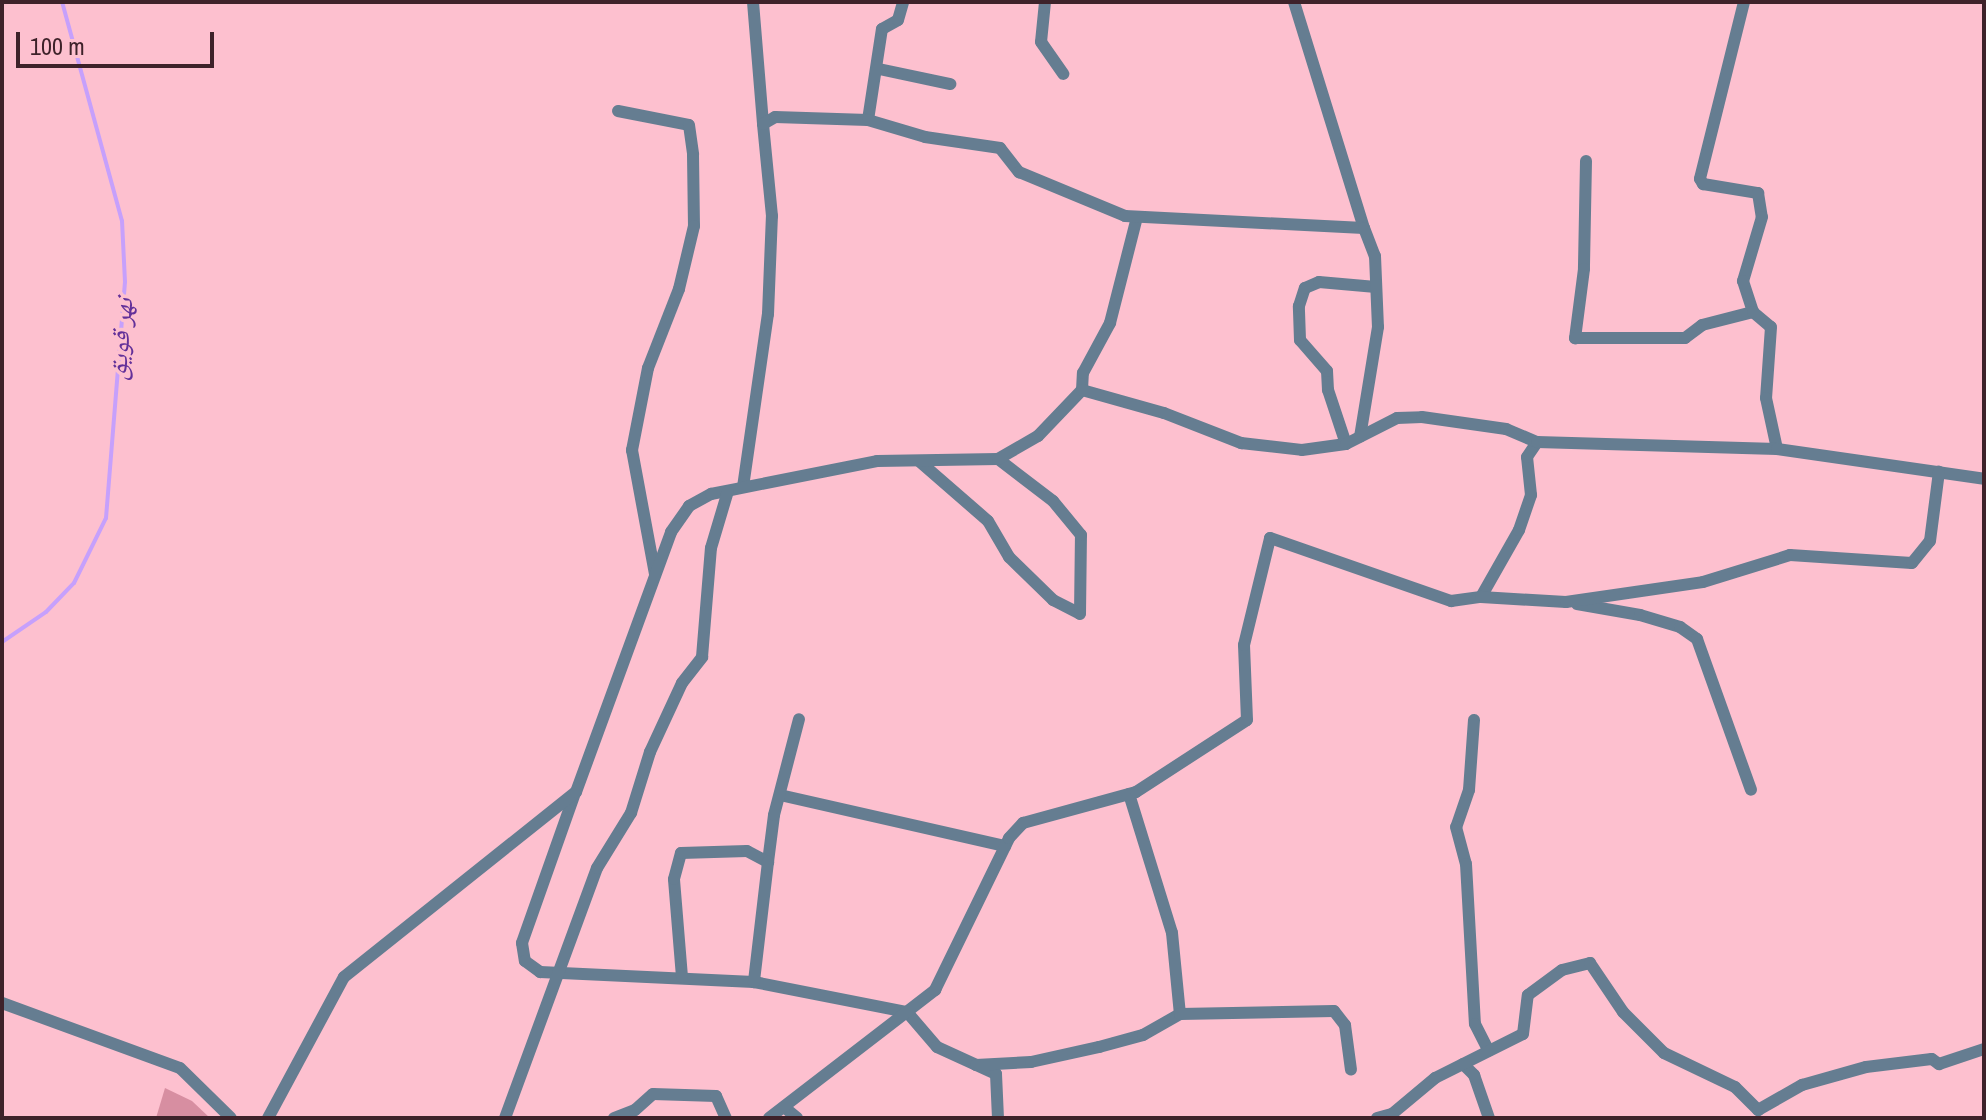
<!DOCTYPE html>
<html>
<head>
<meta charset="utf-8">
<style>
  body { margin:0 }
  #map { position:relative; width:1986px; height:1120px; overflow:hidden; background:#fdc0cf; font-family:"Archivo Narrow","Noto Naskh Arabic",sans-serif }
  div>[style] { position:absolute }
  .green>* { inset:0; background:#d78ea1 }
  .stream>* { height:4px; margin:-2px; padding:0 2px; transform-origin:2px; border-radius:2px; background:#c6a0fc }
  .minor>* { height:12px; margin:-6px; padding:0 6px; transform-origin:6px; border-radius:6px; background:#657d91 }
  span { translate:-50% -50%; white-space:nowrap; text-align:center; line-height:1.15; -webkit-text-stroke:7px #fdc0cf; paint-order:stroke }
  .water-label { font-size:26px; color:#633099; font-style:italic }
  .frame { position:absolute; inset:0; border:4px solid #3e222a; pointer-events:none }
  .scale { position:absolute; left:16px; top:32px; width:198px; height:36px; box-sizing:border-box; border:4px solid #3e222a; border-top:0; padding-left:10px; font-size:24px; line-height:28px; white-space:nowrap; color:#3e222a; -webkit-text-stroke:6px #fdc0cf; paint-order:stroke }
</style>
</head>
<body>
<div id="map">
  <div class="green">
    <div style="clip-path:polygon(165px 1088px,192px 1101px,210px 1118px,156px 1118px)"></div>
  </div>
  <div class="stream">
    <div style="left:2px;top:642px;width:53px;rotate:-34.3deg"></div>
    <div style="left:46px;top:612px;width:40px;rotate:-46deg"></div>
    <div style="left:74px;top:583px;width:72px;rotate:-63.8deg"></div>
    <div style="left:106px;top:518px;width:237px;rotate:-85.4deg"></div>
    <div style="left:125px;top:282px;width:61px;rotate:-92.8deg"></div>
    <div style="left:122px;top:221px;width:227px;rotate:-105.3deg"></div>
  </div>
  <div class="minor">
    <div style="left:753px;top:2px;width:122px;rotate:85.3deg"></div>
    <div style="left:1045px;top:2px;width:40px;rotate:95.7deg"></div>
    <div style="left:1041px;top:42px;width:39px;rotate:55deg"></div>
    <div style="left:1294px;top:2px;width:237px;rotate:72.8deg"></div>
    <div style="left:1744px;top:2px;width:182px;rotate:104deg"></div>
    <div style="left:1700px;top:179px;width:6px;rotate:59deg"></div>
    <div style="left:1703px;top:184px;width:56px;rotate:9.3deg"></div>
    <div style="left:1758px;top:193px;width:24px;rotate:81deg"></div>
    <div style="left:1762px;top:217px;width:67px;rotate:106.5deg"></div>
    <div style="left:1743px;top:281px;width:33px;rotate:72deg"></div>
    <div style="left:879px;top:69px;width:73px;rotate:11.9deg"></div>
    <div style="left:618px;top:111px;width:72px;rotate:11.2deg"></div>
    <div style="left:689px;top:125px;width:30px;rotate:82deg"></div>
    <div style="left:693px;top:155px;width:71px;rotate:89.2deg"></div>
    <div style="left:694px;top:226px;width:65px;rotate:103.4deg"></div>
    <div style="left:679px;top:289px;width:85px;rotate:111.4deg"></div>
    <div style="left:648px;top:368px;width:84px;rotate:101deg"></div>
    <div style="left:632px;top:450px;width:126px;rotate:79.5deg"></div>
    <div style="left:868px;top:120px;width:92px;rotate:-81.3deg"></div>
    <div style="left:882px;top:29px;width:18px;rotate:-29deg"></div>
    <div style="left:898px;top:20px;width:19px;rotate:-74deg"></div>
    <div style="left:1586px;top:161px;width:108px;rotate:91.1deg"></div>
    <div style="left:1584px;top:269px;width:70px;rotate:97.4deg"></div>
    <div style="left:1575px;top:338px;width:110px"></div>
    <div style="left:1685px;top:338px;width:21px;rotate:-37deg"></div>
    <div style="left:1702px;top:325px;width:53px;rotate:-14.3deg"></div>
    <div style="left:1753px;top:312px;width:23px;rotate:40deg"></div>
    <div style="left:1771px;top:327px;width:71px;rotate:94deg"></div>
    <div style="left:1766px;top:398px;width:52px;rotate:77.8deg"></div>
    <div style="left:1082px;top:390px;width:17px;rotate:-87deg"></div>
    <div style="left:1083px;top:373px;width:57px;rotate:-61.6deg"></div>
    <div style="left:1110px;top:323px;width:109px;rotate:-75.7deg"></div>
    <div style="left:1346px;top:444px;width:57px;rotate:-108.4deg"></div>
    <div style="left:1328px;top:390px;width:19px;rotate:-93deg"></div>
    <div style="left:1327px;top:371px;width:41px;rotate:-131.1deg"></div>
    <div style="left:1300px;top:340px;width:34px;rotate:-92deg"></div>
    <div style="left:1299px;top:306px;width:19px;rotate:-72deg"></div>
    <div style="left:1305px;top:288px;width:15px;rotate:-23deg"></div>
    <div style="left:1319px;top:282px;width:57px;rotate:5deg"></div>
    <div style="left:919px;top:461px;width:91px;rotate:41deg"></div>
    <div style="left:988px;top:521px;width:42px;rotate:59.7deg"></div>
    <div style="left:1009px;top:557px;width:62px;rotate:44.3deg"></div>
    <div style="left:1053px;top:600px;width:30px;rotate:27deg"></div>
    <div style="left:1080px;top:614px;width:79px;rotate:-89.3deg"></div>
    <div style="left:1081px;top:535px;width:44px;rotate:-129.5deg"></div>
    <div style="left:1053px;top:501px;width:69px;rotate:-142.6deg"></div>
    <div style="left:743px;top:487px;width:175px;rotate:-81.8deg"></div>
    <div style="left:768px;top:314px;width:98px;rotate:-87.7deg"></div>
    <div style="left:772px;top:216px;width:92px;rotate:-95.6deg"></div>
    <div style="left:763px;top:124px;width:14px;rotate:-30deg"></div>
    <div style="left:775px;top:117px;width:93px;rotate:1.8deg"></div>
    <div style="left:868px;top:120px;width:59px;rotate:16.6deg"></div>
    <div style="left:925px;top:137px;width:76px;rotate:8.3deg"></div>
    <div style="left:1000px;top:148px;width:31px;rotate:52deg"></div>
    <div style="left:1019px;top:172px;width:115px;rotate:22.5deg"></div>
    <div style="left:1125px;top:216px;width:239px;rotate:2.9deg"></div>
    <div style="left:1364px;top:228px;width:30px;rotate:69deg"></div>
    <div style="left:1375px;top:256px;width:71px;rotate:87.6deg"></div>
    <div style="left:1378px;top:327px;width:111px;rotate:99.3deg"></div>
    <div style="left:1481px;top:597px;width:77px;rotate:-60.4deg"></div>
    <div style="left:1519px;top:530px;width:37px;rotate:-71deg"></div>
    <div style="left:1531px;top:495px;width:38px;rotate:-96deg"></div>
    <div style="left:1527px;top:457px;width:18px;rotate:-56deg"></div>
    <div style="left:1577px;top:604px;width:64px;rotate:9.9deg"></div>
    <div style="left:1640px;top:615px;width:42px;rotate:16.7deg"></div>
    <div style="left:1680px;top:627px;width:21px;rotate:35deg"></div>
    <div style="left:1697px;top:639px;width:160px;rotate:70.3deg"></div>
    <div style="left:1474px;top:720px;width:70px;rotate:94.1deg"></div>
    <div style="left:1469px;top:790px;width:39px;rotate:109deg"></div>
    <div style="left:1456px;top:827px;width:38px;rotate:75deg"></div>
    <div style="left:1466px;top:864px;width:160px;rotate:86.8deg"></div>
    <div style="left:1475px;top:1024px;width:30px;rotate:63deg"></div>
    <div style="left:575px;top:793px;width:159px;rotate:109.5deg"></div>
    <div style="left:522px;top:943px;width:18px;rotate:81deg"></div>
    <div style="left:525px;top:961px;width:19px;rotate:36deg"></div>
    <div style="left:540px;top:972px;width:214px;rotate:2.7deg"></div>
    <div style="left:754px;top:982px;width:156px;rotate:11.1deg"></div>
    <div style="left:907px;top:1012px;width:46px;rotate:49.4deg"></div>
    <div style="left:937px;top:1047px;width:65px;rotate:24.6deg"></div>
    <div style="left:996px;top:1074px;width:44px;rotate:87.4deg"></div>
    <div style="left:1129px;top:794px;width:145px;rotate:72.8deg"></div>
    <div style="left:1172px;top:933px;width:81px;rotate:84.4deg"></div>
    <div style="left:780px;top:795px;width:231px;rotate:12.8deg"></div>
    <div style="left:768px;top:862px;width:47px;rotate:-82.7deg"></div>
    <div style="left:774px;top:815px;width:99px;rotate:-75.4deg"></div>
    <div style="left:682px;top:977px;width:98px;rotate:-94.7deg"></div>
    <div style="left:674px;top:879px;width:27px;rotate:-75deg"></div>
    <div style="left:681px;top:853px;width:66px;rotate:-1.7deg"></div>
    <div style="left:747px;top:851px;width:24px;rotate:28deg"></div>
    <div style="left:768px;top:862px;width:121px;rotate:96.7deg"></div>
    <div style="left:2px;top:1003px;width:189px;rotate:20.1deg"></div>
    <div style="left:180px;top:1068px;width:71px;rotate:44.4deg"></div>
    <div style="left:1463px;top:1064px;width:16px;rotate:45deg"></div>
    <div style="left:1474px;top:1075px;width:46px;rotate:70.8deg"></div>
    <div style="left:976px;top:1065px;width:55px;rotate:-3.1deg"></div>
    <div style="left:1031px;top:1062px;width:70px;rotate:-12.4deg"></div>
    <div style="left:1099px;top:1047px;width:46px;rotate:-15.3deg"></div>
    <div style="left:1143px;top:1035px;width:43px;rotate:-29.6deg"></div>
    <div style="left:1180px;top:1014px;width:154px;rotate:-1.1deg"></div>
    <div style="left:1334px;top:1011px;width:18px;rotate:52deg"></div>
    <div style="left:1345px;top:1025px;width:45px;rotate:82.4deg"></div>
    <div style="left:784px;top:1107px;width:17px;rotate:40deg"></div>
    <div style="left:268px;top:1118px;width:160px;rotate:-61.7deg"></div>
    <div style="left:344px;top:977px;width:297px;rotate:-38.6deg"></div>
    <div style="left:576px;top:792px;width:277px;rotate:-69.9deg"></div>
    <div style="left:671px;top:532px;width:32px;rotate:-55deg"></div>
    <div style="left:689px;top:506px;width:25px;rotate:-29deg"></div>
    <div style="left:711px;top:494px;width:169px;rotate:-11.2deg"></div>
    <div style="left:877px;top:461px;width:121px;rotate:-0.9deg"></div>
    <div style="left:998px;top:459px;width:46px;rotate:-29.9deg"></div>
    <div style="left:1038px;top:436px;width:64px;rotate:-46.3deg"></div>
    <div style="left:1082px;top:390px;width:85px;rotate:15.7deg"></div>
    <div style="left:1164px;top:413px;width:83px;rotate:21.3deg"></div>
    <div style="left:1241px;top:443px;width:61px;rotate:6.5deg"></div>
    <div style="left:1302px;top:450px;width:44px;rotate:-7.8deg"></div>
    <div style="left:1346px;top:444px;width:57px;rotate:-27deg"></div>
    <div style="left:1397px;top:418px;width:25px;rotate:-2deg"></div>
    <div style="left:1422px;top:417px;width:85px;rotate:8.1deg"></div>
    <div style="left:1506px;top:429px;width:34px;rotate:23deg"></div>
    <div style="left:1537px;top:442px;width:240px;rotate:1.7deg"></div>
    <div style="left:1777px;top:449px;width:209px;rotate:8.2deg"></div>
    <div style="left:505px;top:1118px;width:266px;rotate:-69.8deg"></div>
    <div style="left:597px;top:868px;width:65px;rotate:-58.3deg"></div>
    <div style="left:631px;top:813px;width:64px;rotate:-72.7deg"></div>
    <div style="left:650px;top:752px;width:76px;rotate:-65.1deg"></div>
    <div style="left:682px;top:683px;width:33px;rotate:-52deg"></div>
    <div style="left:702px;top:657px;width:109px;rotate:-85.3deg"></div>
    <div style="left:711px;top:548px;width:59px;rotate:-73.4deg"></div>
    <div style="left:614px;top:1118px;width:22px;rotate:-21deg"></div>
    <div style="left:635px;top:1110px;width:24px;rotate:-42deg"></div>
    <div style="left:653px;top:1094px;width:63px;rotate:1.8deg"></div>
    <div style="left:716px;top:1096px;width:24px;rotate:66deg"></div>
    <div style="left:769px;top:1118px;width:210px;rotate:-37.6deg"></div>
    <div style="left:935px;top:990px;width:169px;rotate:-64deg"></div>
    <div style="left:1009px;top:838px;width:21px;rotate:-47deg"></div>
    <div style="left:1023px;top:823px;width:117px;rotate:-15.3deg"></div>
    <div style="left:1136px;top:792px;width:132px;rotate:-33deg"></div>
    <div style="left:1247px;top:720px;width:75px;rotate:-92.3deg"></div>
    <div style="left:1244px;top:645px;width:110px;rotate:-76.3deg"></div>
    <div style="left:1270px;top:538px;width:192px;rotate:19.2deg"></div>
    <div style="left:1451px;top:601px;width:30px;rotate:-8deg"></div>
    <div style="left:1481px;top:597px;width:85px;rotate:3.4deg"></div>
    <div style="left:1566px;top:602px;width:138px;rotate:-8.3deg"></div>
    <div style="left:1703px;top:582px;width:91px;rotate:-17.2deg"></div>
    <div style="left:1790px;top:555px;width:122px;rotate:3.8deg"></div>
    <div style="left:1912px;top:563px;width:28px;rotate:-51deg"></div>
    <div style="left:1930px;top:541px;width:70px;rotate:-82.6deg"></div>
    <div style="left:1377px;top:1118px;width:16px;rotate:-15deg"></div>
    <div style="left:1392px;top:1114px;width:56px;rotate:-39.9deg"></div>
    <div style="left:1435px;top:1078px;width:98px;rotate:-26.6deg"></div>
    <div style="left:1523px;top:1034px;width:39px;rotate:-83deg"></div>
    <div style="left:1528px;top:995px;width:42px;rotate:-36.3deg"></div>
    <div style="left:1562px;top:970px;width:29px;rotate:-14deg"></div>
    <div style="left:1590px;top:963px;width:59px;rotate:56deg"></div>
    <div style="left:1623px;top:1012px;width:58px;rotate:45deg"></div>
    <div style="left:1664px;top:1053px;width:79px;rotate:25.6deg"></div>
    <div style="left:1735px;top:1087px;width:33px;rotate:45deg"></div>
    <div style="left:1758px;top:1110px;width:51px;rotate:-29.6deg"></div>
    <div style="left:1802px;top:1085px;width:66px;rotate:-15.7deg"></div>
    <div style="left:1866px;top:1067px;width:66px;rotate:-6.9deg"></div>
    <div style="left:1932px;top:1059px;width:9px;rotate:36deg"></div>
    <div style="left:1939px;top:1064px;width:47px;rotate:-18.4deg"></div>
  </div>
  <div class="water-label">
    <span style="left:120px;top:339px;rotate:-85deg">نهر قويق</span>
  </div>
  <div class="frame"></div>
  <div class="scale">100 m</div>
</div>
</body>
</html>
